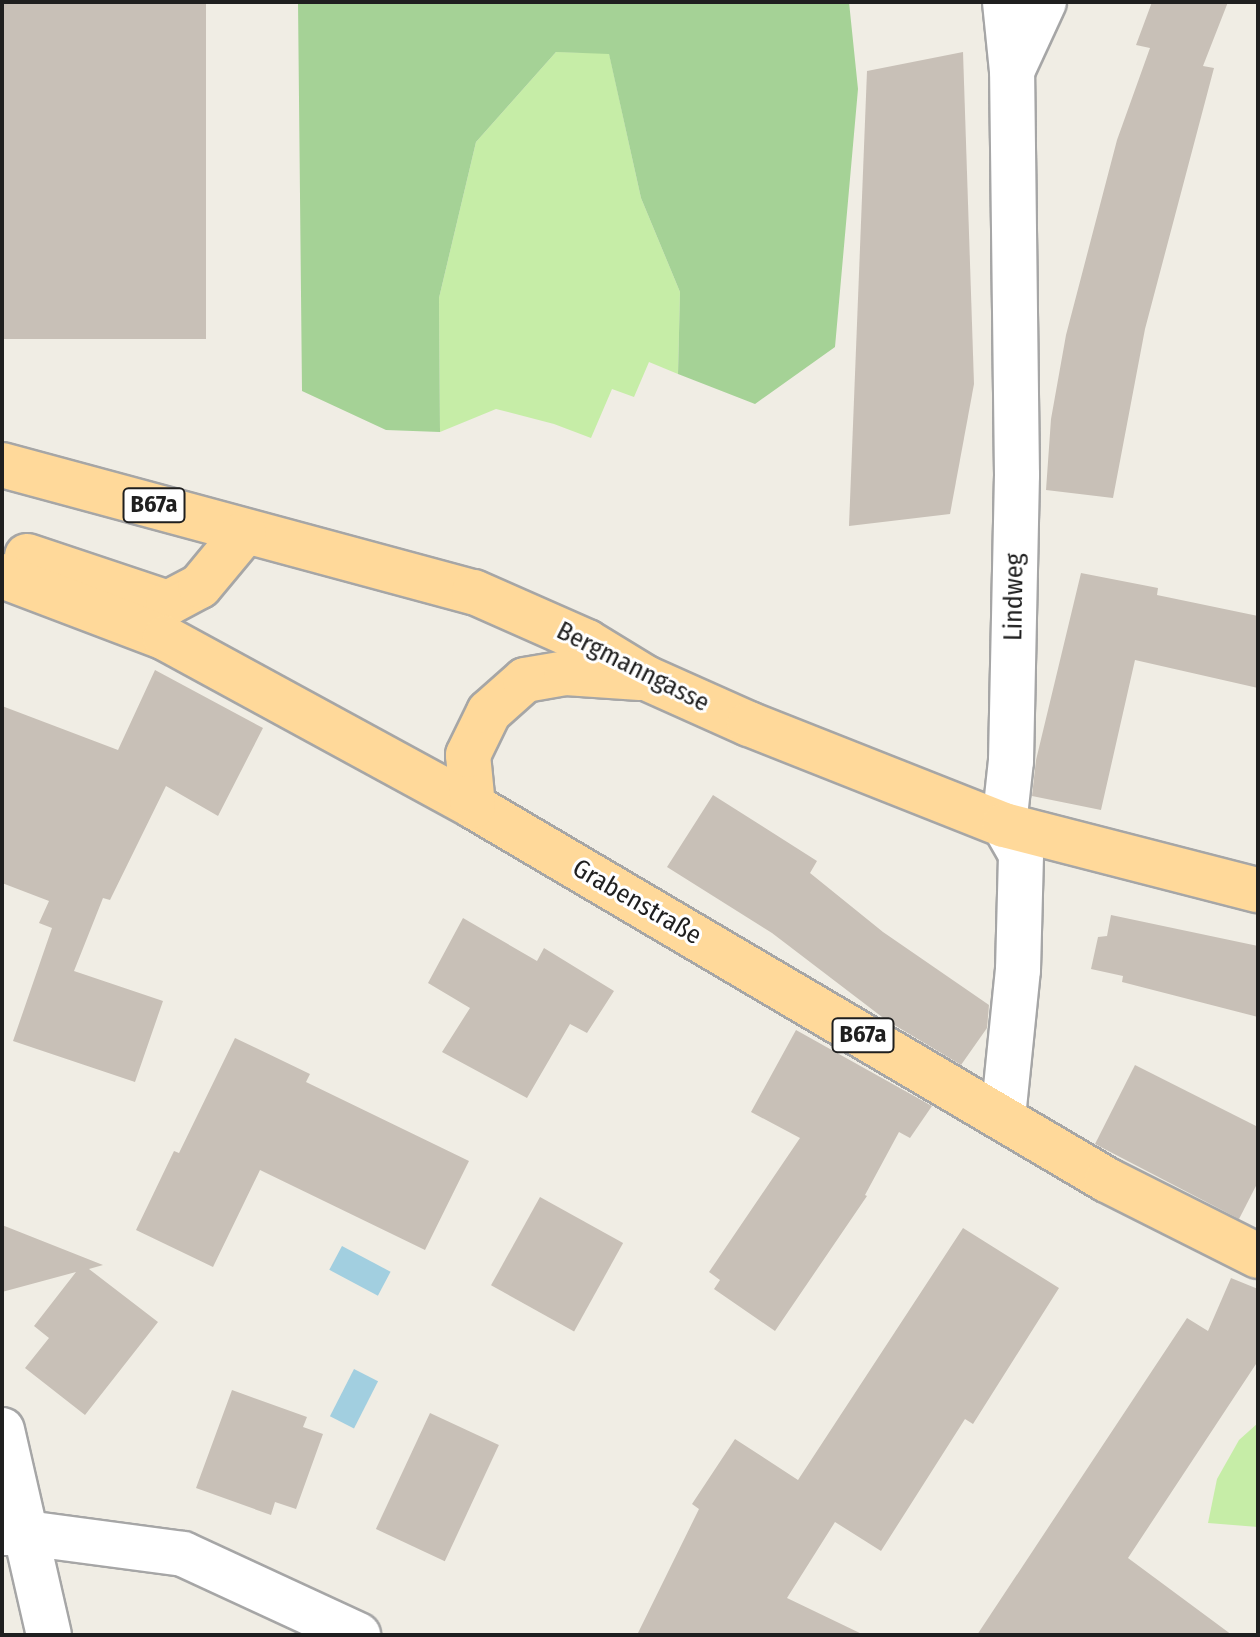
<!DOCTYPE html>
<html>
<head>
<meta charset="utf-8">
<style>
  body { margin:0 }
  #map { position:relative; width:1260px; height:1637px; overflow:hidden; background:#f0ede4; font-family:"Fira Sans Condensed",sans-serif }
  div>[style] { position:absolute }
  .grass>* { inset:0; background:#c6eda7 }
  .forest>* { inset:0; background:#a5d296 }
  .water>* { inset:0; background:#a2cfe0; transform-origin:0 0 }
  .building>* { inset:0; background:#c8c0b7; transform-origin:0 0 }
  .roads { filter:drop-shadow(2px 0 #a6a6a6) drop-shadow(-2px 0 #a6a6a6) drop-shadow(0 2px #a6a6a6) drop-shadow(0 -2px #a6a6a6) }
  .minor>* { height:44px; margin:-22px; padding:0 22px; transform-origin:22px; border-radius:22px; background:#fff }
  .primary>* { height:44px; margin:-22px; padding:0 22px; transform-origin:22px; border-radius:22px; background:#ffd99a }
  span { translate:-50% -50%; white-space:nowrap; text-align:center; line-height:1.15; -webkit-text-stroke:6px #fff; paint-order:stroke }
  .shield-label span { padding:2px 6px; background:#fff; border:2px solid; border-radius:6px; -webkit-text-stroke-width:0 }
  .shield-label { font-size:24px; color:#1f1f1f; font-weight:700 }
  .street-label { font-size:26px; color:#1f1f1f }
  .frame { position:absolute; inset:0; border:4px solid #1f1f1f; pointer-events:none }
</style>
</head>
<body>
<div id="map">
  <div class="grass">
    <div style="clip-path:polygon(556px 52px,609px 53px,641px 198px,680px 292px,678px 374px,649px 362px,634px 397px,612px 389px,591px 438px,554px 424px,496px 409px,440px 432px,439px 298px,476px 142px)"></div>
    <div style="clip-path:polygon(1258px 1423px,1258px 1527px,1208px 1523px,1217px 1479px,1239px 1440px)"></div>
  </div>
  <div class="forest">
    <div style="clip-path:polygon(298px 2px,849px 2px,858px 89px,835px 347px,755px 404px,678px 374px,680px 292px,641px 198px,609px 54px,556px 52px,476px 142px,439px 298px,440px 432px,386px 430px,302px 391px)"></div>
  </div>
  <div class="water">
    <div style="left:342px;top:1246px;width:55px;height:27px;rotate:28deg"></div>
    <div style="left:354px;top:1369px;width:27px;height:53px;rotate:27deg"></div>
  </div>
  <div class="building">
    <div style="left:2px;top:2px;width:204px;height:337px"></div>
    <div style="clip-path:polygon(1152px 2px,1228px 2px,1203px 66px,1214px 68px,1145px 329px,1113px 498px,1046px 490px,1051px 419px,1066px 335px,1117px 140px,1150px 48px,1136px 45px)"></div>
    <div style="clip-path:polygon(963px 52px,974px 384px,950px 514px,849px 526px,867px 71px)"></div>
    <div style="clip-path:polygon(1081px 573px,1158px 588px,1157px 595px,1258px 616px,1258px 688px,1135px 660px,1101px 810px,1032px 796px,1036px 760px)"></div>
    <div style="clip-path:polygon(155px 670px,263px 728px,218px 816px,166px 786px,110px 900px,103px 898px,74px 971px,163px 1001px,135px 1082px,13px 1041px,52px 928px,39px 923px,49px 901px,2px 883px,2px 706px,118px 750px)"></div>
    <div style="clip-path:polygon(713px 795px,817px 861px,810px 873px,883px 932px,989px 1005px,987px 1028px,961px 1065px,886px 1020px,772px 933px,667px 867px)"></div>
    <div style="clip-path:polygon(1111px 915px,1258px 946px,1258px 1017px,1122px 982px,1123px 976px,1091px 969px,1098px 937px,1107px 936px)"></div>
    <div style="clip-path:polygon(463px 918px,537px 961px,544px 948px,614px 991px,587px 1033px,570px 1024px,527px 1098px,442px 1052px,470px 1008px,428px 983px)"></div>
    <div style="clip-path:polygon(796px 1030px,932px 1106px,910px 1138px,899px 1132px,865px 1195px,867px 1196px,775px 1331px,714px 1289px,720px 1280px,709px 1272px,800px 1138px,751px 1112px)"></div>
    <div style="clip-path:polygon(235px 1038px,310px 1074px,306px 1082px,469px 1161px,425px 1250px,260px 1170px,213px 1267px,136px 1230px,174px 1151px,179px 1153px)"></div>
    <div style="clip-path:polygon(1135px 1065px,1258px 1127px,1258px 1182px,1239px 1219px,1095px 1144px)"></div>
    <div style="left:540px;top:1197px;width:95px;height:101px;rotate:29deg"></div>
    <div style="clip-path:polygon(2px 1225px,103px 1265px,89px 1269px,158px 1322px,85px 1415px,25px 1368px,49px 1338px,34px 1326px,76px 1272px,2px 1292px)"></div>
    <div style="clip-path:polygon(963px 1228px,1059px 1288px,973px 1424px,965px 1419px,881px 1551px,835px 1522px,787px 1598px,864px 1635px,637px 1635px,699px 1509px,692px 1504px,735px 1439px,798px 1480px)"></div>
    <div style="clip-path:polygon(1231px 1278px,1258px 1289px,1258px 1361px,1128px 1558px,1232px 1635px,977px 1635px,1187px 1318px,1208px 1331px)"></div>
    <div style="clip-path:polygon(232px 1390px,307px 1417px,303px 1427px,323px 1434px,296px 1509px,275px 1502px,271px 1515px,196px 1488px)"></div>
    <div style="left:430px;top:1413px;width:76px;height:128px;rotate:25deg"></div>
  </div>
  <div class="roads">
    <div class="minor">
      <div style="left:1013px;top:69px;width:74px;rotate:-65.2deg"></div>
      <div style="left:1003px;top:1117px;width:148px;rotate:-84.2deg"></div>
      <div style="left:1018px;top:970px;width:116px;rotate:-88.5deg"></div>
      <div style="left:1021px;top:854px;width:34px;rotate:-120deg"></div>
      <div style="left:1004px;top:825px;width:64px;rotate:-83.8deg"></div>
      <div style="left:1011px;top:761px;width:286px;rotate:-88.8deg"></div>
      <div style="left:1017px;top:475px;width:404px;rotate:-90.7deg"></div>
      <div style="left:1012px;top:71px;width:69px;rotate:-95.8deg"></div>
      <div style="left:2px;top:1430px;width:210px;rotate:77.1deg"></div>
      <div style="left:2px;top:1533px;width:24px"></div>
      <div style="left:26px;top:1533px;width:158px;rotate:7.6deg"></div>
      <div style="left:183px;top:1554px;width:193px;rotate:24.8deg"></div>
    </div>
    <div class="primary">
      <div style="left:2px;top:465px;width:489px;rotate:15.1deg"></div>
      <div style="left:474px;top:592px;width:124px;rotate:23.9deg"></div>
      <div style="left:587px;top:642px;width:69px;rotate:31.4deg"></div>
      <div style="left:646px;top:678px;width:113px;rotate:24.1deg"></div>
      <div style="left:749px;top:724px;width:274px;rotate:21.6deg"></div>
      <div style="left:1004px;top:825px;width:262px;rotate:14.4deg"></div>
      <div style="left:27px;top:556px;width:149px;rotate:18.4deg"></div>
      <div style="left:168px;top:603px;width:36px;rotate:-28deg"></div>
      <div style="left:200px;top:586px;width:69px;rotate:-50.3deg"></div>
      <div style="left:2px;top:576px;width:174px;rotate:20.8deg"></div>
      <div style="left:165px;top:638px;width:351px;rotate:28.6deg"></div>
      <div style="left:473px;top:806px;width:736px;rotate:30.54deg"></div>
      <div style="left:1107px;top:1180px;width:169px;rotate:26.7deg"></div>
      <div style="left:473px;top:806px;width:51px;rotate:-95.6deg"></div>
      <div style="left:468px;top:755px;width:48px;rotate:-64deg"></div>
      <div style="left:489px;top:712px;width:48px;rotate:-41.6deg"></div>
      <div style="left:525px;top:680px;width:42px;rotate:-9.7deg"></div>
      <div style="left:566px;top:673px;width:74px;rotate:3.9deg"></div>
    </div>
  </div>
  <div class="shield-label">
    <span style="left:154px;top:505px">B67a</span>
    <span style="left:863px;top:1035px">B67a</span>
  </div>
  <div class="street-label">
    <span style="left:1014px;top:597px;rotate:-89deg">Lindweg</span>
    <span style="left:633px;top:667px;rotate:27deg">Bergmanngasse</span>
    <span style="left:637px;top:902px;rotate:30deg">Grabenstraße</span>
  </div>
  <div class="frame"></div>
</div>
</body>
</html>
